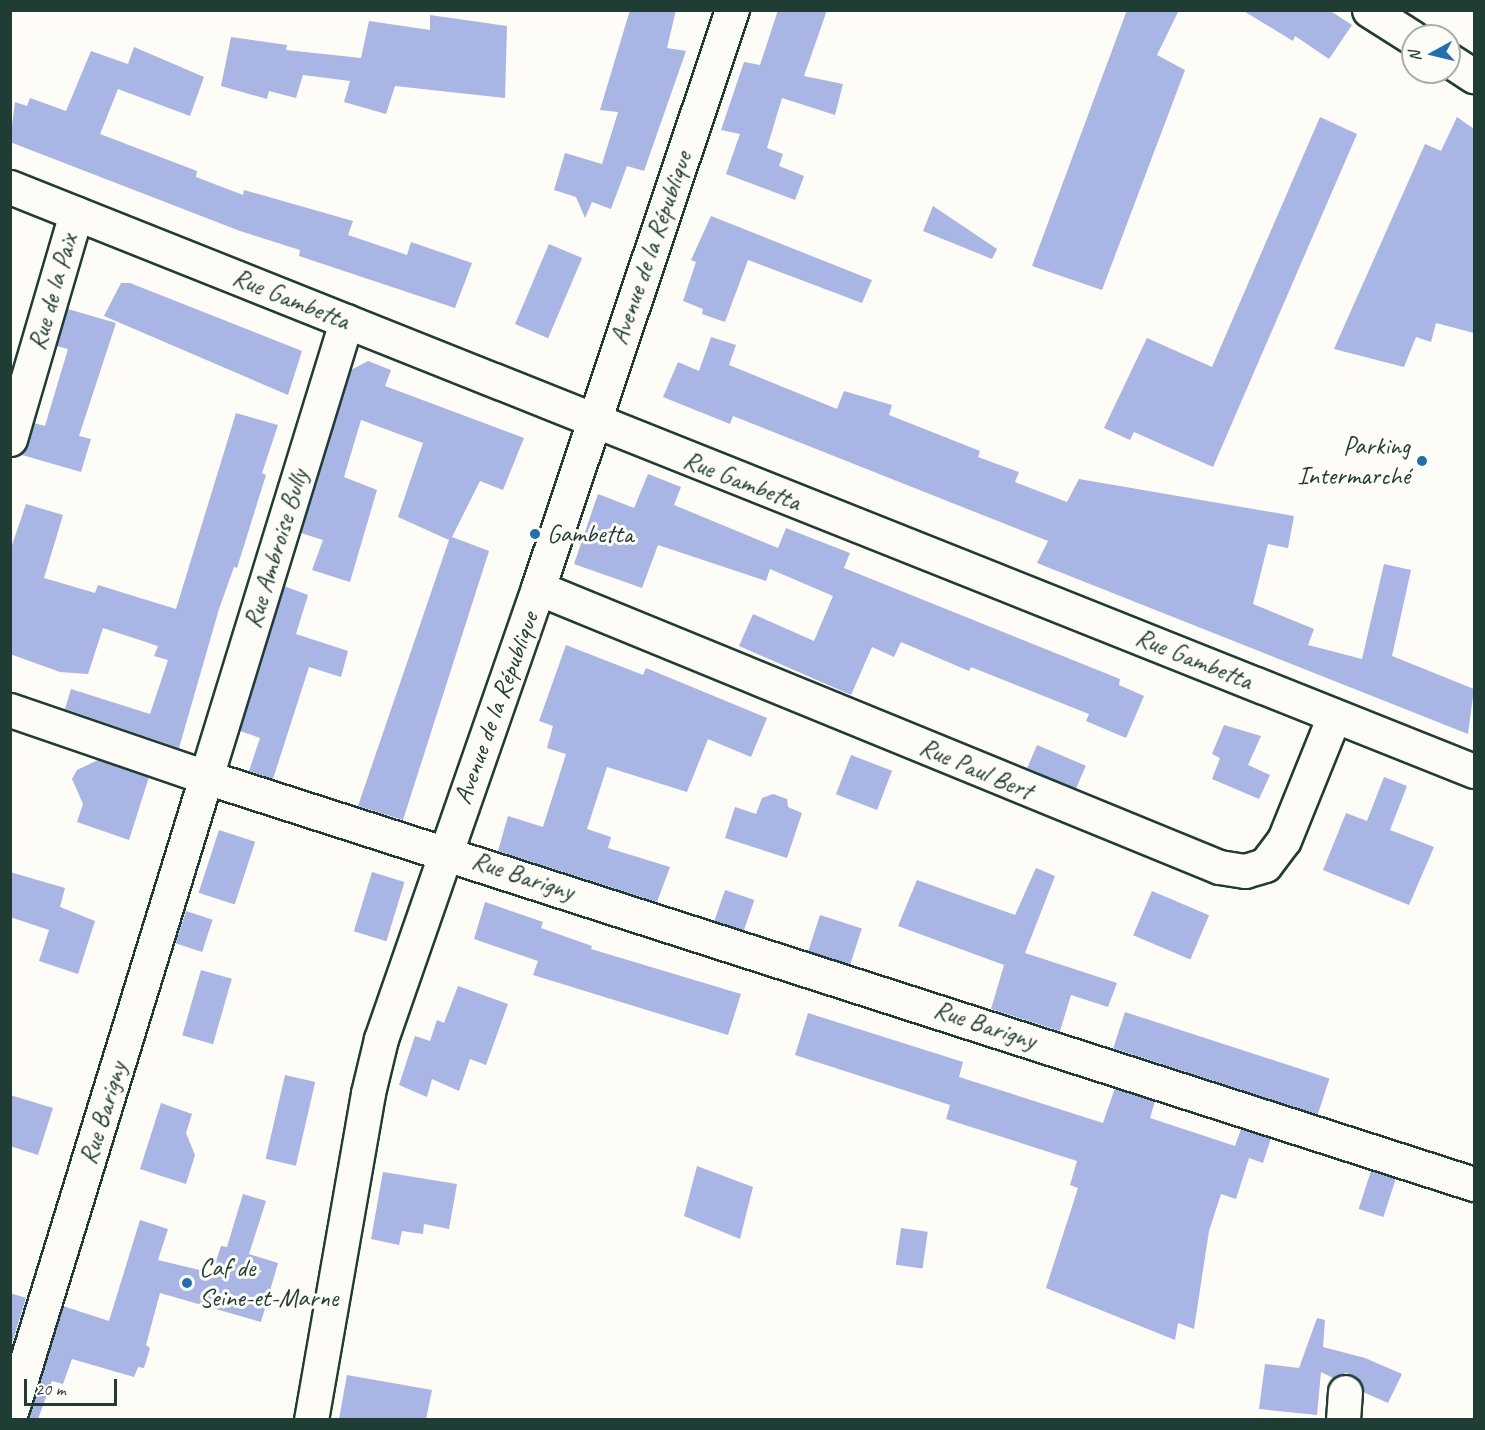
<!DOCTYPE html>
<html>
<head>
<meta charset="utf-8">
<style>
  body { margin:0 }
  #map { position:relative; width:1485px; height:1430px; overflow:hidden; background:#fdfcf7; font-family:Caveat,sans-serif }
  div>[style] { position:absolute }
  .building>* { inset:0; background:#a9b5e5; transform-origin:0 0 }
  .roads { filter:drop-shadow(2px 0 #1f3d34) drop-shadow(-2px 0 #1f3d34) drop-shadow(0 2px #1f3d34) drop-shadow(0 -2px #1f3d34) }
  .minor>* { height:33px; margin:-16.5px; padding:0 16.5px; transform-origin:16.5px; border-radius:16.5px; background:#fdfcf7 }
  .dots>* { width:16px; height:16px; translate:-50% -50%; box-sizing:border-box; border:3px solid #fdfcf7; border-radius:50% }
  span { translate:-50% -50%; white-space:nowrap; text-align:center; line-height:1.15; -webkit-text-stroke:6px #fdfcf7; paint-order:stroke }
  .street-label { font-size:26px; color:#1f3d34 }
  .poi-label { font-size:26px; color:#1f3d34 }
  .right { translate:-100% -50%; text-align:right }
  .left { translate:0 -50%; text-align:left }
  .frame { position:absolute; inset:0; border:12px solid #1f3d34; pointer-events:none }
  .north { position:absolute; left:1401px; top:24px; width:60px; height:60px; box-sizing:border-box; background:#fdfcf7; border:2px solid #a4b0a9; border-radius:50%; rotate:262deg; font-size:16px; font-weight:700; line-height:24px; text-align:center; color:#1f3d34 }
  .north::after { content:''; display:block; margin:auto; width:21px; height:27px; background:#1f6fb2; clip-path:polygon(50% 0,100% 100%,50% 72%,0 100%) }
  .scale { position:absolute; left:24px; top:1379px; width:93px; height:27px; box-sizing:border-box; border:3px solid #1f3d34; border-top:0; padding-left:8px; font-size:18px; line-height:21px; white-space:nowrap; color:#1f3d34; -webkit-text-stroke:4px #fdfcf7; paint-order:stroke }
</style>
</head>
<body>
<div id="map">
  <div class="building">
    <div style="clip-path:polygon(630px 10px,676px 10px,667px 48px,686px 51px,644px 171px,627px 166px,611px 209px,592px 202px,585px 218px,576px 197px,554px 190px,565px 153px,602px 164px,618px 112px,600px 110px)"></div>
    <div style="clip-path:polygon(778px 10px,827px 10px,804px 76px,843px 84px,835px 115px,782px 98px,767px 148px,783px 154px,779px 166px,804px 176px,795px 200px,726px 174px,740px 134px,721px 130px,744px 62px,760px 65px)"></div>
    <div style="clip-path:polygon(1127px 10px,1179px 10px,1157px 55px,1185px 70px,1102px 290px,1032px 266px)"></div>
    <div style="clip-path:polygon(1242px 10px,1329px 10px,1352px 25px,1329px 59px,1295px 36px,1293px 41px)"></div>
    <div style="clip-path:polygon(430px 15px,507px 26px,505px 98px,395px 86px,386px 114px,344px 102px,350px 81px,303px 75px,296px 98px,269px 91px,267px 99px,221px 86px,231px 37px,287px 45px,286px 50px,361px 58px,369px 21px,430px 30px)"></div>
    <div style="clip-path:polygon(134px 47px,204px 77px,190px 116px,118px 89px,100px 134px,197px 171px,196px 177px,243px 195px,244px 190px,353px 221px,348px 235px,407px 255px,411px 242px,472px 263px,455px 308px,299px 256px,300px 250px,240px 231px,10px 142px,15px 102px,27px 106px,30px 98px,66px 111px,91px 51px,128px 64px)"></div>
    <div style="clip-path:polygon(1320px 117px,1357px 134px,1213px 467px,1134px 432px,1130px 440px,1104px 428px,1147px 338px,1212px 367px)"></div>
    <div style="clip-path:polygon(1457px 117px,1474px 129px,1474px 333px,1436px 323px,1431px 342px,1416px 337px,1404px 367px,1334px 349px,1425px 144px,1441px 151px)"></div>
    <div style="clip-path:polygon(933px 206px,997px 249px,992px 259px,923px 231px)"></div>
    <div style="clip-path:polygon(711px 216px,872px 280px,862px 303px,748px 260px,725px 322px,702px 314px,703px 309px,683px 301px,696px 262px,691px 260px)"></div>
    <div style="left:549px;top:244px;width:36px;height:87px;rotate:23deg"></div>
    <div style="clip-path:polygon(121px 283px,130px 283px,302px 351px,288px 395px,104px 316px)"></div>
    <div style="clip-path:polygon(68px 309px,116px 323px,79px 436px,91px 439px,81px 472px,22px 455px,34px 423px,45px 426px,68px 349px,57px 346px)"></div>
    <div style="clip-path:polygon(711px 337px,736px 345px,729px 365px,837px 409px,844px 391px,892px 405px,889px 415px,980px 451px,978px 457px,1019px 472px,1015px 482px,1067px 502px,1079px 479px,1294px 516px,1288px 548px,1268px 544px,1253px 604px,1314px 629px,1308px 645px,1362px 659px,1384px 564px,1411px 570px,1392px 656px,1474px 689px,1468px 734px,1037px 563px,1048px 541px,733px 416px,730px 424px,663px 397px,678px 362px,699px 371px)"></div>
    <div style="clip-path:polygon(368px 361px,391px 370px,385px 386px,524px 438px,503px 490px,480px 481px,452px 537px,489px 551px,403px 820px,358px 806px,449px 540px,398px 517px,423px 443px,361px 420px,344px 477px,377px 490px,350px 582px,312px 570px,323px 540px,301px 533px,351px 370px)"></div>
    <div style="clip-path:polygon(236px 413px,278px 425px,262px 473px,266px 475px,237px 568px,234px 567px,219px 609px,179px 748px,65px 709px,71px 689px,150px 714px,168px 660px,154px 656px,158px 646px,103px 628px,88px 674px,60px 672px,10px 654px,10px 551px,26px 504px,63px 515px,44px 578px,95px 593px,98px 585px,176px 609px)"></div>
    <div style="clip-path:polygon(648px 474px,681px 487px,674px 505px,778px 548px,786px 528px,819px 541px,850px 553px,844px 568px,1120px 679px,1119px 685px,1144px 696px,1126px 738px,1086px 721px,1089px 714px,971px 667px,969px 671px,901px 642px,894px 657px,872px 647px,851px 695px,739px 646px,753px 614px,814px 641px,833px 596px,770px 569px,766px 581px,658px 545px,642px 588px,574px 564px,598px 494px,634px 508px)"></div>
    <div style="clip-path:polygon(284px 586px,308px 595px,296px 634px,348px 651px,341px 677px,309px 667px,273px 779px,249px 771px,260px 738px,240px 731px)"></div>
    <div style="clip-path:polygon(566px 645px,643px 675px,646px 668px,767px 718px,751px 757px,708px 739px,687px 792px,607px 767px,587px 829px,611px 837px,608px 848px,670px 867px,657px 902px,498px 851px,508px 816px,543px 827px,566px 754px,547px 748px,553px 726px,539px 721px)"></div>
    <div style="clip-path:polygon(1224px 725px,1261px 736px,1248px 765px,1270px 775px,1259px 799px,1212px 779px,1220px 758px,1212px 754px)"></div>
    <div style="left:1037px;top:745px;width:53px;height:25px;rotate:23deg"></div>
    <div style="left:851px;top:755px;width:44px;height:42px;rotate:21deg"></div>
    <div style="clip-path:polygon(98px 760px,149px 777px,129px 840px,77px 822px,83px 804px,72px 779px,77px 770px)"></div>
    <div style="clip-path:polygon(1384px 777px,1407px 786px,1390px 830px,1434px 847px,1409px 905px,1323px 870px,1346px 813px,1367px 821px)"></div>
    <div style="clip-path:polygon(773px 794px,787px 799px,788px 807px,802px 813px,787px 858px,725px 838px,735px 807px,756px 814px,762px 798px)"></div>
    <div style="left:219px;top:830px;width:38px;height:66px;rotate:18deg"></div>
    <div style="clip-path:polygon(1036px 868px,1055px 876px,1025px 953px,1117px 983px,1108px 1007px,1071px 995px,1060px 1031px,991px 1009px,1004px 965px,898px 926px,917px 880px,1015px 915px)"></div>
    <div style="clip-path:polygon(10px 872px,65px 888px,60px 907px,95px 921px,78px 974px,39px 961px,49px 930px,10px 917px)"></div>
    <div style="left:372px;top:872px;width:34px;height:62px;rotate:17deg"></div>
    <div style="left:725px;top:890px;width:31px;height:33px;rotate:19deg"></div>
    <div style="left:1152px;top:891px;width:62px;height:48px;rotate:23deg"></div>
    <div style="clip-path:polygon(485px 902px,543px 922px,541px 928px,592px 946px,591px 949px,741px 994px,728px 1035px,533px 975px,538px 961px,474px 939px)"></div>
    <div style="left:186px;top:911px;width:28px;height:34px;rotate:18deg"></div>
    <div style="left:820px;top:915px;width:44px;height:38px;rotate:18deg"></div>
    <div style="left:201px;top:970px;width:32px;height:68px;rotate:16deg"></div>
    <div style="clip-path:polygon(458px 986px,508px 1004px,486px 1065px,470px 1059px,459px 1091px,432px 1079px,427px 1097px,399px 1085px,415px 1036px,430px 1041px,437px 1020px,444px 1023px)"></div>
    <div style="left:1125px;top:1012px;width:215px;height:38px;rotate:18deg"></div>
    <div style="clip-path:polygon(808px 1013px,963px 1062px,959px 1077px,1103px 1123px,1115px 1088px,1155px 1101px,1150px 1118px,1235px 1146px,1241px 1129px,1271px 1138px,1263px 1163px,1249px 1158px,1236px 1199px,1221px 1194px,1209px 1231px,1194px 1329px,1178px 1323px,1175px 1340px,1046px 1288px,1078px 1188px,1070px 1185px,1077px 1161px,946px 1119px,950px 1105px,795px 1055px)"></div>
    <div style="left:285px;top:1075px;width:31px;height:86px;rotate:13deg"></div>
    <div style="clip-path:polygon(10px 1095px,53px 1108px,38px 1155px,10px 1146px)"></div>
    <div style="clip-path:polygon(161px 1103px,192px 1114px,186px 1133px,195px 1155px,186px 1184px,140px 1169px)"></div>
    <div style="clip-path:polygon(697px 1166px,753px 1187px,740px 1239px,684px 1216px)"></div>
    <div style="left:1371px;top:1171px;width:26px;height:40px;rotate:18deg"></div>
    <div style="clip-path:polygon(383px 1172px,457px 1184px,449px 1229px,424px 1224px,423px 1234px,402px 1231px,399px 1245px,371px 1239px)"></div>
    <div style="clip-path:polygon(243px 1194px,266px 1201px,249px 1254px,278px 1263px,261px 1322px,160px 1293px,146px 1345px,150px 1348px,144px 1368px,138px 1367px,134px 1377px,72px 1359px,63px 1384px,52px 1381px,38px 1419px,32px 1419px,29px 1416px,63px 1306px,109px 1321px,140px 1220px,168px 1229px,158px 1260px,212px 1273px,221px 1246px,227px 1247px)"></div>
    <div style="left:901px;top:1228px;width:27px;height:37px;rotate:8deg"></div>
    <div style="clip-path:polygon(10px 1293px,26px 1298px,10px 1350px)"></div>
    <div style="clip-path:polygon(1317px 1318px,1325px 1320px,1323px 1347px,1365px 1358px,1402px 1374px,1388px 1403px,1363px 1392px,1355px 1376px,1346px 1373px,1333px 1378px,1321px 1372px,1317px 1415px,1259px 1409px,1265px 1364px,1299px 1368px)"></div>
    <div style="clip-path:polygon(347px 1375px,432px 1390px,426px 1419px,339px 1419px)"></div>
  </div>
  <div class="roads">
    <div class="minor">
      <div style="left:1369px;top:10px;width:52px;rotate:32.5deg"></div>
      <div style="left:1449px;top:60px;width:30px;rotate:33deg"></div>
      <div style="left:10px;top:187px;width:1576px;rotate:21.75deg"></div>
      <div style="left:10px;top:439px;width:235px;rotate:-73.7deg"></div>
      <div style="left:538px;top:588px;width:736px;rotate:22.28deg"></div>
      <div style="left:1219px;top:867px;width:26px;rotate:9deg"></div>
      <div style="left:1245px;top:871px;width:21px;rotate:-17deg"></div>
      <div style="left:1265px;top:865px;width:31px;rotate:-53deg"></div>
      <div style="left:1284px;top:840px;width:134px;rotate:-68deg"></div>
      <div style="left:10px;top:710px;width:207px;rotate:18.9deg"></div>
      <div style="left:206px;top:777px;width:477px;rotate:-72.9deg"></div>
      <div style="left:10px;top:1415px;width:667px;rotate:-72.92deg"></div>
      <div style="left:206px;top:777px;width:1332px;rotate:17.8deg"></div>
      <div style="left:311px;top:1420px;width:332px;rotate:-80.1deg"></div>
      <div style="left:368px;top:1093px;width:56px;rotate:-76.5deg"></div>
      <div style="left:381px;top:1039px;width:478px;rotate:-70.8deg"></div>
      <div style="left:538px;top:588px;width:610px;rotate:-71.45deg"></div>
      <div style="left:1343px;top:1420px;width:28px;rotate:-86deg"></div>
    </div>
  </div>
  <div class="dots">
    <div style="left:1422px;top:461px;background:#1f6fb2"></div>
    <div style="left:535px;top:534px;background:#1f6fb2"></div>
    <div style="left:187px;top:1283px;background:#1f6fb2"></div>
  </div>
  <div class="street-label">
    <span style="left:651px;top:248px;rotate:-71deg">Avenue de la République</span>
    <span style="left:53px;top:292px;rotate:-74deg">Rue de la Paix</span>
    <span style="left:291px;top:299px;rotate:22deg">Rue Gambetta</span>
    <span style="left:742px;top:481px;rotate:21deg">Rue Gambetta</span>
    <span style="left:276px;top:549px;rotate:-73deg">Rue Ambroise Bully</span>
    <span style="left:1194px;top:659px;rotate:22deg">Rue Gambetta</span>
    <span style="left:496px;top:708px;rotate:-70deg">Avenue de la République</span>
    <span style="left:976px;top:769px;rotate:23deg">Rue Paul Bert</span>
    <span style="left:523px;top:876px;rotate:18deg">Rue Barigny</span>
    <span style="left:985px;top:1025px;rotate:18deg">Rue Barigny</span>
    <span style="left:103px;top:1113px;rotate:-73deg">Rue Barigny</span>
  </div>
  <div class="poi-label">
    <span class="right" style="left:1410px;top:461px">Parking<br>Intermarché</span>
    <span class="left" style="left:547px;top:534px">Gambetta</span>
    <span class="left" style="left:199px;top:1283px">Caf de<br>Seine-et-Marne</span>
  </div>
  <div class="frame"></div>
  <div class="north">N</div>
  <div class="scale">20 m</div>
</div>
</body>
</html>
